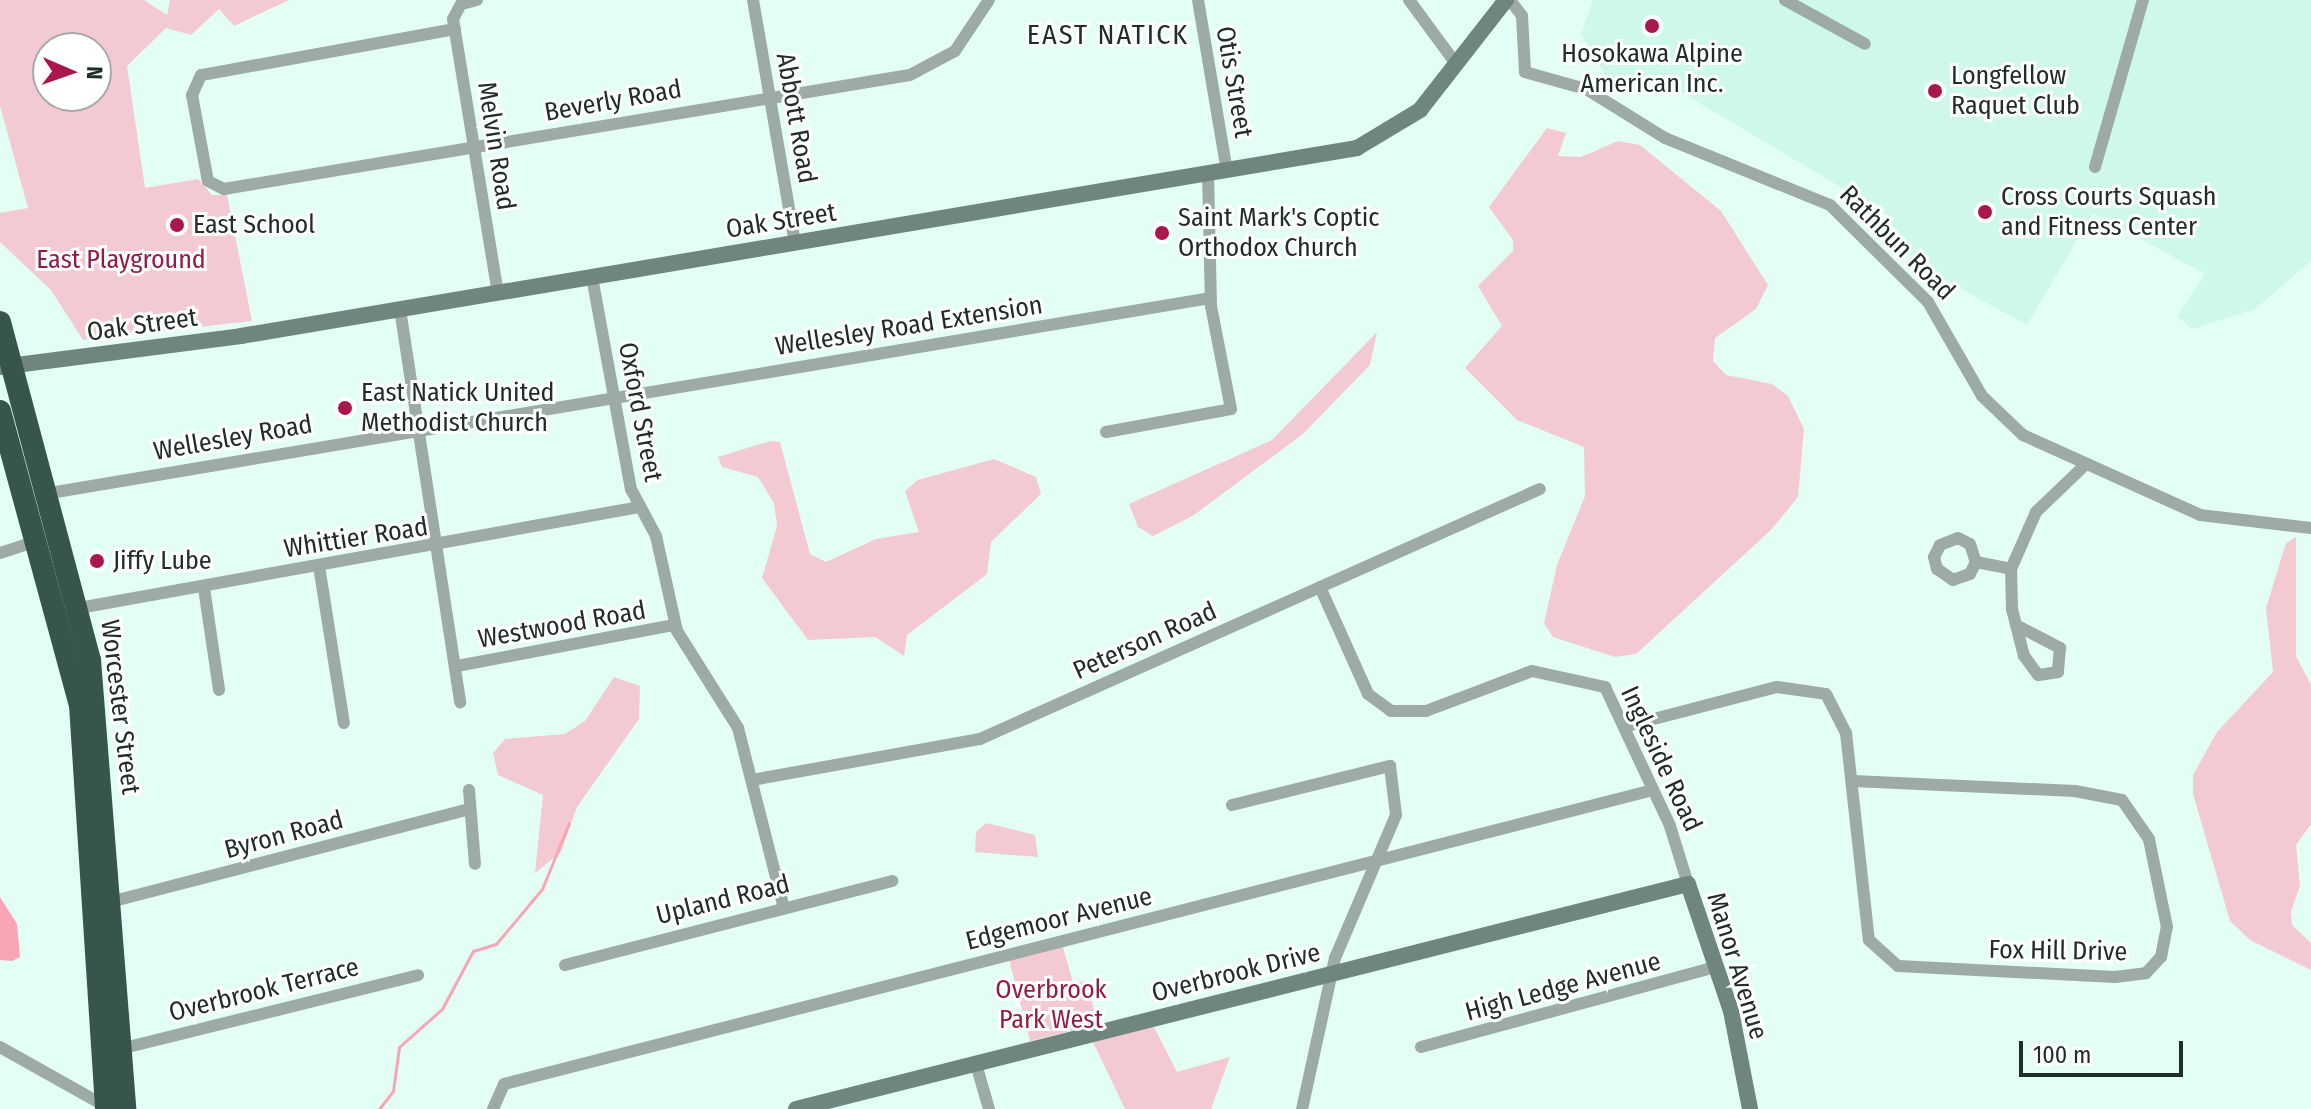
<!DOCTYPE html>
<html>
<head>
<meta charset="utf-8">
<style>
  body { margin:0 }
  #map { position:relative; width:2311px; height:1109px; overflow:hidden; background:#e3fef5; font-family:"Fira Sans Condensed",sans-serif }
  div>[style] { position:absolute }
  .built>* { inset:0; background:#cef8ea }
  .green>* { inset:0; background:#f3cad1 }
  .water>* { inset:0; background:#f9a5b6 }
  .stream>* { height:3px; margin:-1.5px; padding:0 1.5px; transform-origin:1.5px; border-radius:1.5px; background:#f9a5b6 }
  .street>* { height:12px; margin:-6px; padding:0 6px; transform-origin:6px; border-radius:6px; background:#9daaa6 }
  .secondary>* { height:16px; margin:-8px; padding:0 8px; transform-origin:8px; border-radius:8px; background:#71857f }
  .highway>* { height:22px; margin:-11px; padding:0 11px; transform-origin:11px; border-radius:11px; background:#38554c }
  .dots>* { width:22px; height:22px; translate:-50% -50%; box-sizing:border-box; border:4px solid #fff; border-radius:50% }
  span { translate:-50% -50%; white-space:nowrap; text-align:center; line-height:1.15; -webkit-text-stroke:6px #fff; paint-order:stroke }
  .poi-label { font-size:26px; color:#212d29 }
  .left { translate:0 -50%; text-align:left }
  .street-label { font-size:26px; color:#212d29 }
  .park-label { font-size:26px; color:#931b44 }
  .neighbourhood-label { font-size:28px; color:#212d29; letter-spacing:2px }
  .north { position:absolute; left:32px; top:32px; width:80px; height:80px; box-sizing:border-box; background:#fff; border:2px solid #a6aba9; border-radius:50%; rotate:92deg; font-size:22px; font-weight:700; line-height:32px; text-align:center; color:#212d29 }
  .north::after { content:''; display:block; margin:auto; width:28px; height:36px; background:#aa174d; clip-path:polygon(50% 0,100% 100%,50% 72%,0 100%) }
  .scale { position:absolute; left:2019px; top:1041px; width:164px; height:36px; box-sizing:border-box; border:4px solid #212d29; border-top:0; padding-left:10px; font-size:24px; line-height:28px; white-space:nowrap; color:#212d29; -webkit-text-stroke:6px #fff; paint-order:stroke }
</style>
</head>
<body>
<div id="map">
  <div class="built">
    <div style="clip-path:polygon(1593px 0,2311px 0,2311px 261px,2255px 309px,2192px 329px,2177px 316px,2205px 274px,2093px 213px,2027px 325px,1913px 262px,1886px 214px,1659px 79px,1631px 87px,1608px 79px,1581px 35px)"></div>
  </div>
  <div class="green">
    <div style="clip-path:polygon(evenodd,0 0,144px 0,167px 15px,170px 0,289px 0,234px 26px,219px 9px,191px 35px,166px 28px,127px 66px,145px 188px,198px 179px,212px 195px,227px 195px,252px 321px,83px 340px,51px 290px,0 242px,0 213px,28px 208px,0 106px,0 0,48px 48px,96px 48px,96px 96px,48px 96px,48px 48px)"></div>
    <div style="clip-path:polygon(1547px 128px,1566px 133px,1558px 156px,1581px 157px,1618px 141px,1640px 145px,1721px 211px,1768px 285px,1756px 309px,1715px 338px,1713px 361px,1726px 375px,1772px 384px,1788px 396px,1804px 429px,1798px 497px,1771px 530px,1636px 654px,1615px 657px,1553px 637px,1544px 623px,1557px 565px,1585px 496px,1584px 447px,1517px 420px,1465px 368px,1502px 326px,1478px 286px,1513px 251px,1513px 240px,1489px 207px)"></div>
    <div style="clip-path:polygon(1377px 332px,1370px 365px,1303px 434px,1194px 515px,1153px 536px,1138px 527px,1129px 504px,1272px 440px)"></div>
    <div style="clip-path:polygon(770px 441px,780px 442px,810px 554px,826px 562px,876px 539px,919px 532px,905px 491px,918px 480px,994px 459px,1036px 477px,1041px 494px,991px 542px,987px 574px,907px 635px,904px 656px,875px 637px,808px 640px,762px 578px,777px 526px,774px 503px,758px 477px,722px 467px,718px 457px)"></div>
    <div style="clip-path:polygon(2296px 537px,2296px 656px,2311px 685px,2311px 824px,2296px 845px,2300px 885px,2291px 912px,2292px 925px,2311px 943px,2311px 970px,2250px 940px,2230px 921px,2193px 794px,2193px 775px,2217px 732px,2273px 672px,2266px 608px,2286px 543px)"></div>
    <div style="clip-path:polygon(614px 677px,640px 686px,639px 719px,577px 807px,561px 852px,535px 873px,543px 795px,498px 775px,493px 753px,505px 739px,565px 734px,585px 721px)"></div>
    <div style="clip-path:polygon(986px 823px,1035px 835px,1038px 857px,975px 852px,976px 832px)"></div>
    <div style="clip-path:polygon(1063px 947px,1073px 983px,1086px 981px,1098px 1024px,1030px 1041px,1009px 959px)"></div>
    <div style="clip-path:polygon(1154px 1027px,1177px 1072px,1230px 1057px,1211px 1109px,1125px 1109px,1093px 1042px)"></div>
  </div>
  <div class="water">
    <div style="clip-path:polygon(0 897px,17px 924px,20px 957px,12px 961px,0 960px)"></div>
  </div>
  <div class="stream">
    <div style="left:379px;top:1109px;width:23px;rotate:-52deg"></div>
    <div style="left:393px;top:1091px;width:44px;rotate:-82.2deg"></div>
    <div style="left:399px;top:1047px;width:57px;rotate:-41.5deg"></div>
    <div style="left:442px;top:1009px;width:66px;rotate:-61.9deg"></div>
    <div style="left:473px;top:951px;width:24px;rotate:-17deg"></div>
    <div style="left:496px;top:944px;width:72px;rotate:-50.1deg"></div>
    <div style="left:542px;top:889px;width:71px;rotate:-67.8deg"></div>
  </div>
  <div class="street">
    <div style="left:477px;top:0;width:16px;rotate:166deg"></div>
    <div style="left:461px;top:4px;width:17px;rotate:118deg"></div>
    <div style="left:453px;top:19px;width:278px;rotate:80.7deg"></div>
    <div style="left:753px;top:0;width:247px;rotate:80.2deg"></div>
    <div style="left:1198px;top:0;width:173px;rotate:80.4deg"></div>
    <div style="left:1409px;top:0;width:81px;rotate:53.6deg"></div>
    <div style="left:1510px;top:0;width:20px;rotate:53deg"></div>
    <div style="left:1522px;top:16px;width:56px;rotate:86.9deg"></div>
    <div style="left:1525px;top:72px;width:63px;rotate:15.6deg"></div>
    <div style="left:1586px;top:89px;width:93px;rotate:31.8deg"></div>
    <div style="left:1665px;top:138px;width:178px;rotate:22.1deg"></div>
    <div style="left:1830px;top:205px;width:138px;rotate:44.7deg"></div>
    <div style="left:1928px;top:302px;width:108px;rotate:60.1deg"></div>
    <div style="left:1982px;top:396px;width:57px;rotate:43.6deg"></div>
    <div style="left:2023px;top:435px;width:194px;rotate:24.3deg"></div>
    <div style="left:2200px;top:515px;width:112px;rotate:6.7deg"></div>
    <div style="left:1785px;top:0;width:91px;rotate:28.8deg"></div>
    <div style="left:455px;top:29px;width:258px;rotate:169.7deg"></div>
    <div style="left:201px;top:75px;width:22px;rotate:114deg"></div>
    <div style="left:192px;top:95px;width:87px;rotate:79.5deg"></div>
    <div style="left:208px;top:181px;width:18px;rotate:27deg"></div>
    <div style="left:224px;top:189px;width:695px;rotate:-9.44deg"></div>
    <div style="left:910px;top:75px;width:51px;rotate:-28.1deg"></div>
    <div style="left:955px;top:51px;width:61px;rotate:-56.3deg"></div>
    <div style="left:2095px;top:167px;width:174px;rotate:-74deg"></div>
    <div style="left:592px;top:277px;width:216px;rotate:79.6deg"></div>
    <div style="left:631px;top:489px;width:53px;rotate:62deg"></div>
    <div style="left:656px;top:536px;width:97px;rotate:77.5deg"></div>
    <div style="left:677px;top:631px;width:115px;rotate:57.8deg"></div>
    <div style="left:738px;top:728px;width:186px;rotate:75.7deg"></div>
    <div style="left:400px;top:309px;width:398px;rotate:81.3deg"></div>
    <div style="left:1106px;top:432px;width:127px;rotate:-10.4deg"></div>
    <div style="left:1231px;top:409px;width:105px;rotate:-101deg"></div>
    <div style="left:1211px;top:306px;width:132px;rotate:-91.3deg"></div>
    <div style="left:50px;top:493px;width:1176px;rotate:-9.54deg"></div>
    <div style="left:0;top:553px;width:40px;rotate:-18deg"></div>
    <div style="left:1976px;top:562px;width:13px;rotate:117deg"></div>
    <div style="left:1970px;top:574px;width:18px;rotate:161deg"></div>
    <div style="left:1953px;top:580px;width:19px;rotate:-145deg"></div>
    <div style="left:1937px;top:569px;width:12px;rotate:-104deg"></div>
    <div style="left:1934px;top:557px;width:13px;rotate:-63deg"></div>
    <div style="left:1940px;top:545px;width:19px;rotate:-21deg"></div>
    <div style="left:1958px;top:538px;width:13px;rotate:27deg"></div>
    <div style="left:1970px;top:544px;width:19px;rotate:72deg"></div>
    <div style="left:1976px;top:562px;width:36px;rotate:11deg"></div>
    <div style="left:319px;top:566px;width:159px;rotate:81deg"></div>
    <div style="left:1320px;top:587px;width:117px;rotate:65.8deg"></div>
    <div style="left:1368px;top:694px;width:29px;rotate:36deg"></div>
    <div style="left:1391px;top:711px;width:35px"></div>
    <div style="left:1426px;top:711px;width:113px;rotate:-20.7deg"></div>
    <div style="left:1532px;top:671px;width:75px;rotate:12.4deg"></div>
    <div style="left:1605px;top:687px;width:153px;rotate:64.9deg"></div>
    <div style="left:1670px;top:826px;width:61px;rotate:72.8deg"></div>
    <div style="left:204px;top:588px;width:103px;rotate:81.6deg"></div>
    <div style="left:79px;top:608px;width:569px;rotate:-10.22deg"></div>
    <div style="left:2016px;top:625px;width:50px;rotate:27.6deg"></div>
    <div style="left:2060px;top:648px;width:24px;rotate:95deg"></div>
    <div style="left:2058px;top:672px;width:20px;rotate:171deg"></div>
    <div style="left:2038px;top:675px;width:24px;rotate:-126deg"></div>
    <div style="left:2024px;top:656px;width:49px;rotate:-104.3deg"></div>
    <div style="left:2012px;top:609px;width:40px;rotate:-91.4deg"></div>
    <div style="left:2011px;top:569px;width:62px;rotate:-66.3deg"></div>
    <div style="left:2036px;top:512px;width:65px;rotate:-43.8deg"></div>
    <div style="left:457px;top:666px;width:221px;rotate:-10.7deg"></div>
    <div style="left:1627px;top:726px;width:155px;rotate:-14.6deg"></div>
    <div style="left:1777px;top:687px;width:49px;rotate:8.1deg"></div>
    <div style="left:1826px;top:694px;width:44px;rotate:62.9deg"></div>
    <div style="left:1846px;top:733px;width:208px;rotate:83.7deg"></div>
    <div style="left:1869px;top:940px;width:39px;rotate:42deg"></div>
    <div style="left:1898px;top:966px;width:217px;rotate:2.9deg"></div>
    <div style="left:2115px;top:977px;width:31px;rotate:-7deg"></div>
    <div style="left:2146px;top:973px;width:22px;rotate:-47deg"></div>
    <div style="left:2161px;top:957px;width:31px;rotate:-79deg"></div>
    <div style="left:2167px;top:927px;width:90px;rotate:-101.6deg"></div>
    <div style="left:2149px;top:839px;width:47px;rotate:-124.7deg"></div>
    <div style="left:2122px;top:800px;width:48px;rotate:-169.2deg"></div>
    <div style="left:2075px;top:791px;width:222px;rotate:-177.4deg"></div>
    <div style="left:752px;top:780px;width:232px;rotate:-10.2deg"></div>
    <div style="left:980px;top:739px;width:613px;rotate:-24.06deg"></div>
    <div style="left:469px;top:790px;width:74px;rotate:85.4deg"></div>
    <div style="left:1232px;top:805px;width:163px;rotate:-13.9deg"></div>
    <div style="left:1390px;top:766px;width:49px;rotate:83deg"></div>
    <div style="left:1396px;top:815px;width:155px;rotate:113.1deg"></div>
    <div style="left:1335px;top:958px;width:155px;rotate:102.3deg"></div>
    <div style="left:110px;top:902px;width:371px;rotate:-14.5deg"></div>
    <div style="left:565px;top:965px;width:338px;rotate:-14.4deg"></div>
    <div style="left:0;top:1047px;width:120px;rotate:29.3deg"></div>
    <div style="left:1421px;top:1047px;width:306px;rotate:-15.2deg"></div>
    <div style="left:120px;top:1049px;width:307px;rotate:-13.9deg"></div>
    <div style="left:976px;top:1064px;width:47px;rotate:73.9deg"></div>
    <div style="left:493px;top:1109px;width:27px;rotate:-66deg"></div>
    <div style="left:504px;top:1084px;width:1186px;rotate:-14.35deg"></div>
  </div>
  <div class="secondary">
    <div style="left:0;top:367px;width:243px;rotate:-7.3deg"></div>
    <div style="left:241px;top:336px;width:1132px;rotate:-9.56deg"></div>
    <div style="left:1357px;top:148px;width:74px;rotate:-31.1deg"></div>
    <div style="left:1420px;top:110px;width:140px;rotate:-52deg"></div>
    <div style="left:796px;top:1109px;width:920px;rotate:-14.16deg"></div>
    <div style="left:1688px;top:884px;width:134px;rotate:71.3deg"></div>
    <div style="left:1731px;top:1011px;width:100px;rotate:79deg"></div>
  </div>
  <div class="highway">
    <div style="left:0;top:322px;width:350px;rotate:75.1deg"></div>
    <div style="left:90px;top:660px;width:450px;rotate:85.5deg"></div>
    <div style="left:0;top:411px;width:305px;rotate:74.8deg"></div>
    <div style="left:80px;top:705px;width:405px;rotate:86.3deg"></div>
  </div>
  <div class="dots">
    <div style="left:1652px;top:26px;background:#aa174d"></div>
    <div style="left:1935px;top:91px;background:#aa174d"></div>
    <div style="left:1985px;top:212px;background:#aa174d"></div>
    <div style="left:177px;top:225px;background:#aa174d"></div>
    <div style="left:1162px;top:233px;background:#aa174d"></div>
    <div style="left:345px;top:408px;background:#aa174d"></div>
    <div style="left:97px;top:561px;background:#aa174d"></div>
  </div>
  <div class="poi-label">
    <span style="left:1652px;top:69px">Hosokawa Alpine<br>American Inc.</span>
    <span class="left" style="left:1951px;top:91px">Longfellow<br>Raquet Club</span>
    <span class="left" style="left:2001px;top:212px">Cross Courts Squash<br>and Fitness Center</span>
    <span class="left" style="left:1178px;top:233px">Saint Mark's Coptic<br>Orthodox Church</span>
    <span class="left" style="left:193px;top:225px">East School</span>
    <span class="left" style="left:361px;top:408px">East Natick United<br>Methodist Church</span>
    <span class="left" style="left:113px;top:561px">Jiffy Lube</span>
  </div>
  <div class="street-label">
    <span style="left:1234px;top:82px;rotate:80deg">Otis Street</span>
    <span style="left:613px;top:101px;rotate:-10deg">Beverly Road</span>
    <span style="left:796px;top:118px;rotate:80deg">Abbott Road</span>
    <span style="left:496px;top:146px;rotate:81deg">Melvin Road</span>
    <span style="left:781px;top:221px;rotate:-9deg">Oak Street</span>
    <span style="left:1897px;top:243px;rotate:45deg">Rathbun Road</span>
    <span style="left:142px;top:325px;rotate:-8deg">Oak Street</span>
    <span style="left:909px;top:326px;rotate:-9deg">Wellesley Road Extension</span>
    <span style="left:640px;top:412px;rotate:79deg">Oxford Street</span>
    <span style="left:233px;top:438px;rotate:-10deg">Wellesley Road</span>
    <span style="left:356px;top:538px;rotate:-9deg">Whittier Road</span>
    <span style="left:562px;top:625px;rotate:-10deg">Westwood Road</span>
    <span style="left:1145px;top:641px;rotate:-24deg">Peterson Road</span>
    <span style="left:120px;top:707px;rotate:83deg">Worcester Street</span>
    <span style="left:1661px;top:759px;rotate:65deg">Ingleside Road</span>
    <span style="left:284px;top:835px;rotate:-15deg">Byron Road</span>
    <span style="left:723px;top:900px;rotate:-14deg">Upland Road</span>
    <span style="left:1059px;top:919px;rotate:-14deg">Edgemoor Avenue</span>
    <span style="left:2058px;top:951px;rotate:1deg">Fox Hill Drive</span>
    <span style="left:1737px;top:966px;rotate:73deg">Manor Avenue</span>
    <span style="left:1236px;top:973px;rotate:-14deg">Overbrook Drive</span>
    <span style="left:1563px;top:987px;rotate:-15deg">High Ledge Avenue</span>
    <span style="left:264px;top:990px;rotate:-14deg">Overbrook Terrace</span>
  </div>
  <div class="park-label">
    <span style="left:121px;top:260px">East Playground</span>
    <span style="left:1051px;top:1005px">Overbrook<br>Park West</span>
  </div>
  <div class="neighbourhood-label">
    <span style="left:1108px;top:35px">EAST NATICK</span>
  </div>
  <div class="north">N</div>
  <div class="scale">100 m</div>
</div>
</body>
</html>
